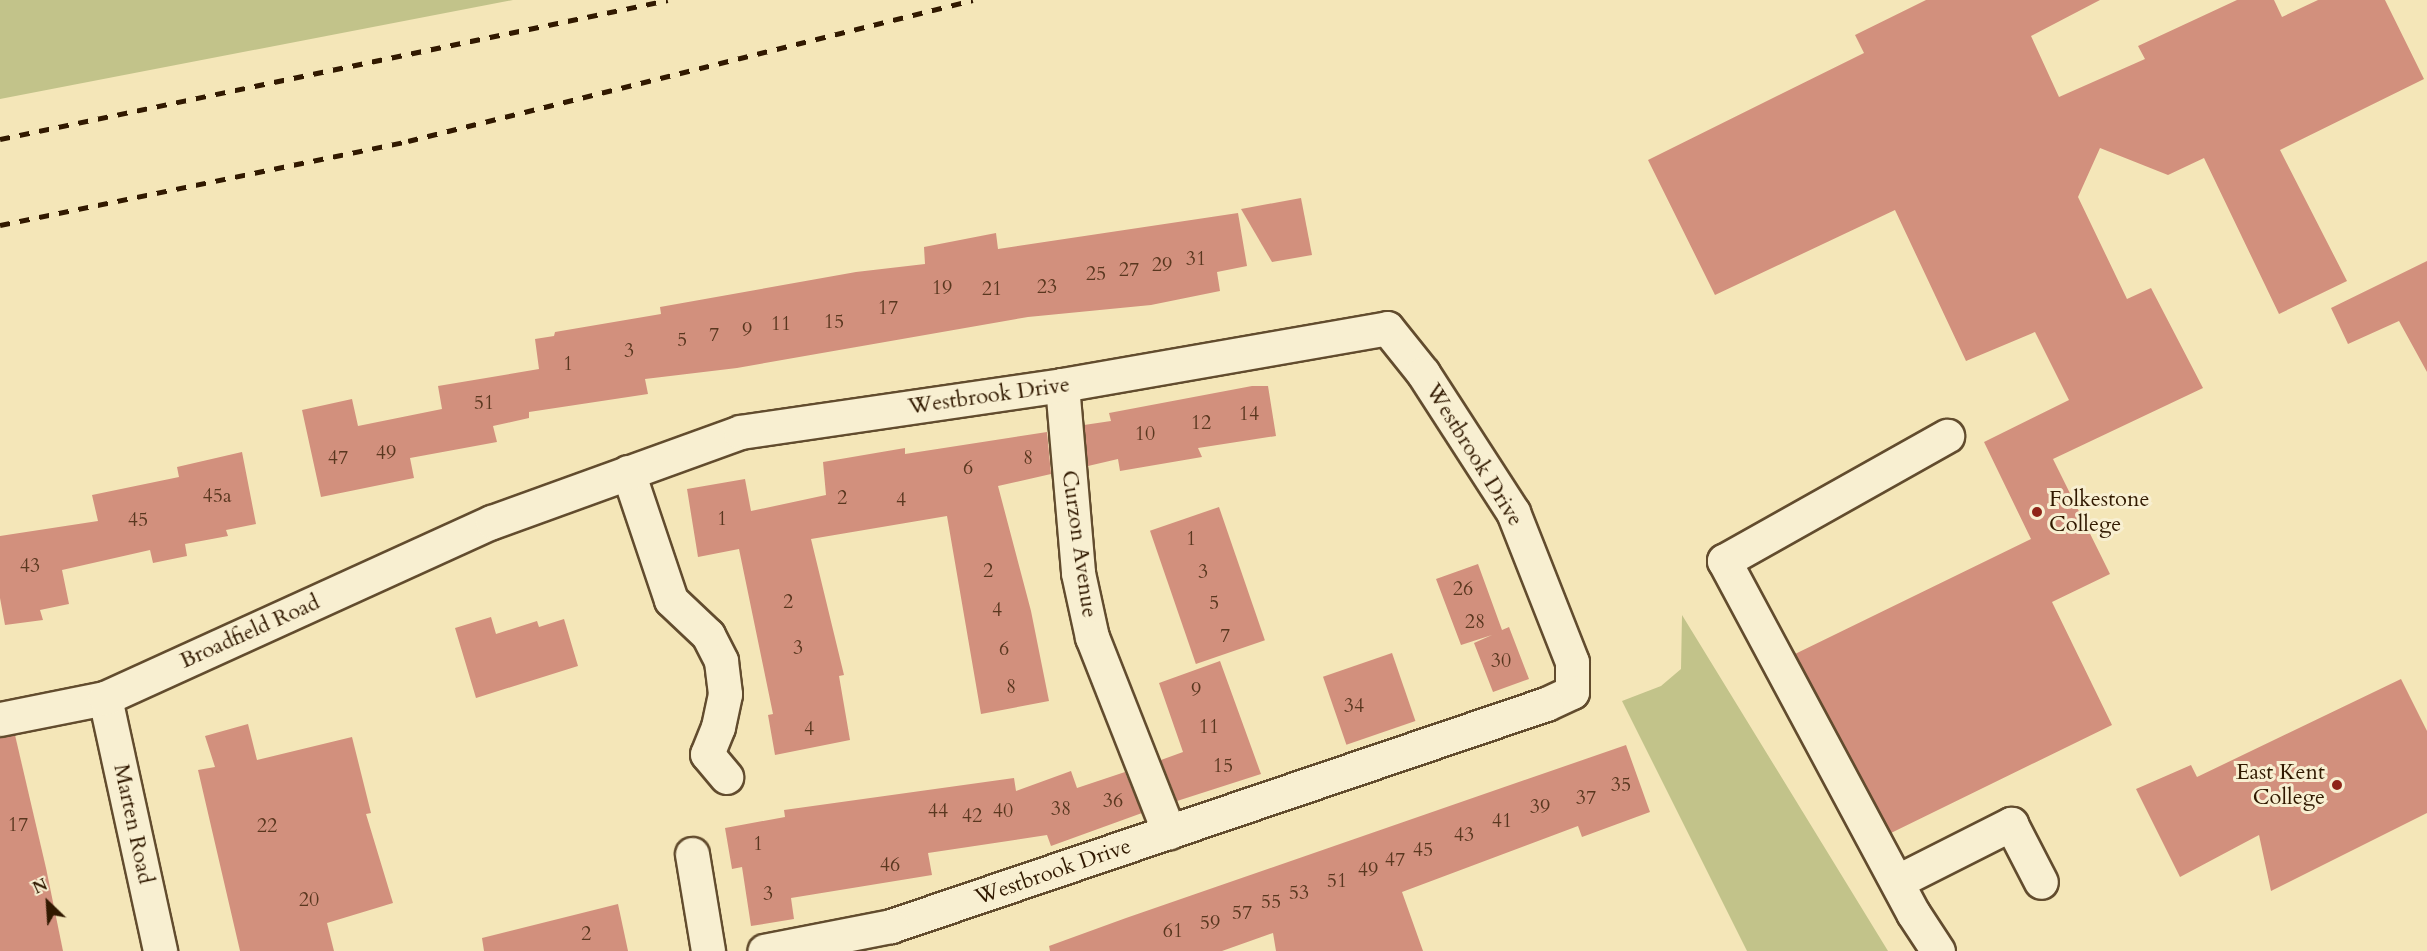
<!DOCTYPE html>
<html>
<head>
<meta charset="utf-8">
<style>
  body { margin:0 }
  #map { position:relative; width:2427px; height:951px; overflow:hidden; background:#f4e6b8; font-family:Cardo,serif }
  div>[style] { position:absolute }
  .green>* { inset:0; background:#c2c38a }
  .building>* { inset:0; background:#d2907d; transform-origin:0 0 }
  .roads { filter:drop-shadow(2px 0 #624c2e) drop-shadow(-2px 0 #624c2e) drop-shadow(0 2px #624c2e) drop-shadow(0 -2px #624c2e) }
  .minor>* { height:33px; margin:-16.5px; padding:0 16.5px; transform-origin:16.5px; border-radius:16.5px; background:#f8efd1 }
  .rail>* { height:4.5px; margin-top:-2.25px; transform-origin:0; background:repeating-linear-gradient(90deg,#311900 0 10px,transparent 0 20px) }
  .dots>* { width:16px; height:16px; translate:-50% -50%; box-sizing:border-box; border:3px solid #f8efd1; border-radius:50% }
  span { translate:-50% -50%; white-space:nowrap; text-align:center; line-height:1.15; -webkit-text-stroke:6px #f8efd1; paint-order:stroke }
  .number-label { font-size:20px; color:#59371f }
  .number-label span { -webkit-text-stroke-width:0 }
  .street-label { font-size:22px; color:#311900 }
  .poi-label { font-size:22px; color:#311900 }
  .left { translate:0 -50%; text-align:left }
  .right { translate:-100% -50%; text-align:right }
  .north { position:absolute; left:18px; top:873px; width:60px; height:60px; -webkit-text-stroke:4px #f8efd1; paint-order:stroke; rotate:335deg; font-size:16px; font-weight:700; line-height:24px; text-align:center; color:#311900 }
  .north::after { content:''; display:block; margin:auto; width:21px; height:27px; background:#311900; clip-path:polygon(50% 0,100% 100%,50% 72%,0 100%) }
</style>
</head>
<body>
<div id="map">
  <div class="green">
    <div style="clip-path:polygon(0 0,513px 0,0 99px)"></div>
    <div style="clip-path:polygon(1682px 615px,1888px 951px,1747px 951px,1622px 701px,1661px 686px,1681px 669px)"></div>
  </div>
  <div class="building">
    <div style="clip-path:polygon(1926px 0,2100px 0,2031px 36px,2059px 97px,2145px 59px,2138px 46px,2237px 0,2274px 0,2282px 17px,2318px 0,2385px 0,2424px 79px,2280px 150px,2347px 281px,2279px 314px,2204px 158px,2168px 175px,2100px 148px,2078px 197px,2127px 299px,2151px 288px,2203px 388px,2053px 459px,2110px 574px,2052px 602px,2112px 725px,1891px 833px,1795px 654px,2031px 539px,1984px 442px,2069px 400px,2035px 332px,1966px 361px,1895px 210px,1715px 295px,1648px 160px,1864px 53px,1855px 35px)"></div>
    <div style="clip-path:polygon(1301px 198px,1312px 255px,1272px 262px,1241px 209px)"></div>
    <div style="clip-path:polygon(1238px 213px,1247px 266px,1217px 272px,1220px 291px,1151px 305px,1028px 317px,737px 368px,645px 379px,648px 394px,529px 412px,529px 418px,493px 426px,497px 442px,410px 458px,414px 478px,321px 497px,302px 410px,352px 399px,358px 426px,442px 409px,438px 386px,539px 369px,535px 339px,554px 336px,555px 332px,661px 314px,660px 307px,856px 272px,925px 264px,924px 247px,996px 233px,998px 249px)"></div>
    <div style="clip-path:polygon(2427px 261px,2427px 372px,2399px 321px,2348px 344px,2331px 308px)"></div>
    <div style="clip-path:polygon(1252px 386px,1268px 386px,1276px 436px,1198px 448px,1202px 457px,1120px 471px,1118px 459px,1088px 466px,1084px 425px,1111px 421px,1109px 413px)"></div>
    <div style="clip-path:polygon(1047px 432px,1051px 474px,998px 486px,1031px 611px,1049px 701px,981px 714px,947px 516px,811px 539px,844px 675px,839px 676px,850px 740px,775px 755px,768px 715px,773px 714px,739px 549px,698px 557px,687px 489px,745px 479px,751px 511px,826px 495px,823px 462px,905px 448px,905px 454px)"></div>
    <div style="clip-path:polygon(242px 452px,256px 524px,226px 530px,228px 536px,185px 544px,187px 556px,153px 563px,150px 550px,62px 570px,69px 604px,40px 610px,43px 620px,5px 625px,0 598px,0 536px,98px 521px,92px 495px,179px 477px,177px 467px)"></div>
    <div style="left:1219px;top:507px;width:141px;height:73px;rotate:71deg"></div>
    <div style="clip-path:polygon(1478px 564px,1502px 630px,1509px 627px,1529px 679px,1493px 692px,1474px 643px,1492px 635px,1461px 645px,1436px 579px)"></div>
    <div style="clip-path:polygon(491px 617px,496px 634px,537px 621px,539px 627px,564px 619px,578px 666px,476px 698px,455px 628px)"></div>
    <div style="left:1392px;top:653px;width:72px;height:73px;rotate:71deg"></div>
    <div style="clip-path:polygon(1220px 661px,1261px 774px,1177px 801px,1161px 760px,1183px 752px,1159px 683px)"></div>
    <div style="clip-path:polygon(2401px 679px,2427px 731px,2427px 813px,2271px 891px,2259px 835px,2180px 877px,2136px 789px,2191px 765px,2197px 777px)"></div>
    <div style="clip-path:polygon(248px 724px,257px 760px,352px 737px,371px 813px,366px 814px,393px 903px,327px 923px,334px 951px,240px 951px,198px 770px,215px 767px,205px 736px)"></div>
    <div style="clip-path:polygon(15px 735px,46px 868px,63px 951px,0 951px,0 737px)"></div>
    <div style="clip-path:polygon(1626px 745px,1650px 812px,1582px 837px,1578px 826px,1402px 892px,1423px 951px,1276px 951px,1273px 933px,1222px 951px,1050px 951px,1049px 946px,1126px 918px)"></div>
    <div style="clip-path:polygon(1071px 771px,1077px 788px,1125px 772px,1142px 813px,1051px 846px,1047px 835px,928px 853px,932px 875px,791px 898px,794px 919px,751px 926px,742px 867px,732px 869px,725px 828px,785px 817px,784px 810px,1014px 778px,1016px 791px)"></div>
    <div style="clip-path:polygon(618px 904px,628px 951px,484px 951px,482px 938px)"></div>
  </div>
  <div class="roads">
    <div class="minor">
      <div style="left:1062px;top:385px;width:189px;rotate:85.1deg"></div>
      <div style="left:1078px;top:573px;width:66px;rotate:77.7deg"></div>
      <div style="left:1092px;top:637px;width:210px;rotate:68.5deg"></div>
      <div style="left:628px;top:472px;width:135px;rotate:71.4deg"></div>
      <div style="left:671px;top:600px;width:51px;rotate:43.4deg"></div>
      <div style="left:708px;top:635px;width:29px;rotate:63deg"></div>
      <div style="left:721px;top:661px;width:33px;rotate:83deg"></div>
      <div style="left:725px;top:694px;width:34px;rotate:102deg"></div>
      <div style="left:718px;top:727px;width:29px;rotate:112deg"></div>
      <div style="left:707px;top:754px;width:30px;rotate:50deg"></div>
      <div style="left:105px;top:698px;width:259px;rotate:77.7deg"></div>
      <div style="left:0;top:719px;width:107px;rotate:-11.3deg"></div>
      <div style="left:105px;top:698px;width:425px;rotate:-24.5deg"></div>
      <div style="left:492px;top:522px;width:264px;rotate:-19.9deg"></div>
      <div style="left:740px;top:432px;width:325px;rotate:-8.3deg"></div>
      <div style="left:1062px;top:385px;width:330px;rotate:-9.9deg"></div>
      <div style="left:1387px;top:328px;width:58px;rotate:51.3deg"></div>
      <div style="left:1423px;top:373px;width:166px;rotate:57.1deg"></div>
      <div style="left:1513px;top:512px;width:161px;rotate:68.5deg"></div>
      <div style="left:1572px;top:662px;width:30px;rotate:90deg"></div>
      <div style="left:1572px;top:692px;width:29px;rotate:155deg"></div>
      <div style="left:1546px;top:704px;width:692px;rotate:161.28deg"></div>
      <div style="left:891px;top:926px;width:129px;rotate:168.9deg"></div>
      <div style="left:692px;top:854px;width:98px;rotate:80.6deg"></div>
      <div style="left:1898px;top:881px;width:127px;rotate:-26.8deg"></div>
      <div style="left:2011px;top:824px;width:65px;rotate:62.7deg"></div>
      <div style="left:1938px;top:951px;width:45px;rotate:-123.3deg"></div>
      <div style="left:1913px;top:913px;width:400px;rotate:-118.2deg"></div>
      <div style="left:1724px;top:561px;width:256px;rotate:-29.3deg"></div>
    </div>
  </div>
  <div class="rail">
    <div style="left:0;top:139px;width:682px;rotate:-11.75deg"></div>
    <div style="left:0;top:225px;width:417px;rotate:-11.6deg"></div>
    <div style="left:408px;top:141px;width:582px;rotate:-14.01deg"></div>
  </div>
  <div class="dots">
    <div style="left:2037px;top:512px;background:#8f2418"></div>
    <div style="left:2337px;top:785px;background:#8f2418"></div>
  </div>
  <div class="number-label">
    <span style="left:1196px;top:258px">31</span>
    <span style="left:1162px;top:264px">29</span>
    <span style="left:1129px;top:269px">27</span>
    <span style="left:1096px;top:273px">25</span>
    <span style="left:1047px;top:286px">23</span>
    <span style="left:942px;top:287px">19</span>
    <span style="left:992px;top:288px">21</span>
    <span style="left:888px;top:307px">17</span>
    <span style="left:834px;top:321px">15</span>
    <span style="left:781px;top:323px">11</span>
    <span style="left:747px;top:329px">9</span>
    <span style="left:714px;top:334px">7</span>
    <span style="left:682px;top:339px">5</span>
    <span style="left:629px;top:350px">3</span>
    <span style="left:568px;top:363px">1</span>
    <span style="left:484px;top:402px">51</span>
    <span style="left:1249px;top:413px">14</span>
    <span style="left:1201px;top:422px">12</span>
    <span style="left:1145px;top:433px">10</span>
    <span style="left:386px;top:452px">49</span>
    <span style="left:338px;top:457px">47</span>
    <span style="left:1028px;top:457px">8</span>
    <span style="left:968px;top:467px">6</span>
    <span style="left:217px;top:495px">45a</span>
    <span style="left:842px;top:497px">2</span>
    <span style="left:901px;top:499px">4</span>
    <span style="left:722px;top:518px">1</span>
    <span style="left:138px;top:519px">45</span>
    <span style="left:1191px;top:538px">1</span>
    <span style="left:30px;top:565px">43</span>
    <span style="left:988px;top:570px">2</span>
    <span style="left:1203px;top:571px">3</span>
    <span style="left:1463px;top:588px">26</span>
    <span style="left:788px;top:601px">2</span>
    <span style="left:1214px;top:602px">5</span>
    <span style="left:997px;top:609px">4</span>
    <span style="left:1475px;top:621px">28</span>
    <span style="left:1225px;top:635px">7</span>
    <span style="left:798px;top:647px">3</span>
    <span style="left:1004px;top:648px">6</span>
    <span style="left:1501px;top:660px">30</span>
    <span style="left:1011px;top:686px">8</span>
    <span style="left:1196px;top:689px">9</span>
    <span style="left:1354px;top:705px">34</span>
    <span style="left:1209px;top:726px">11</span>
    <span style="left:809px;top:728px">4</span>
    <span style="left:1223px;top:765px">15</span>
    <span style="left:1621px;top:784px">35</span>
    <span style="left:1586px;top:797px">37</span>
    <span style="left:1113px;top:800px">36</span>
    <span style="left:1540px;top:806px">39</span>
    <span style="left:1061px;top:808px">38</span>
    <span style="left:938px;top:810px">44</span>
    <span style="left:1003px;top:810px">40</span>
    <span style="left:972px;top:815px">42</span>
    <span style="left:1502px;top:820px">41</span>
    <span style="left:18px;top:824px">17</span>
    <span style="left:267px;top:825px">22</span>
    <span style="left:1464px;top:834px">43</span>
    <span style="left:758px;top:843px">1</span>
    <span style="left:1423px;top:849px">45</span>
    <span style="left:1395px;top:859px">47</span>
    <span style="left:890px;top:864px">46</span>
    <span style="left:1368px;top:869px">49</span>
    <span style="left:1337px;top:880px">51</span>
    <span style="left:1299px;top:892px">53</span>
    <span style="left:768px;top:893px">3</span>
    <span style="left:309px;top:899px">20</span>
    <span style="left:1271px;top:901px">55</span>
    <span style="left:1242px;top:912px">57</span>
    <span style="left:1210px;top:922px">59</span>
    <span style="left:1173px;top:930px">61</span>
    <span style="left:586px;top:933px">2</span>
  </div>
  <div class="street-label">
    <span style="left:989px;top:396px;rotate:-8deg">Westbrook Drive</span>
    <span style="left:1474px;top:455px;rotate:58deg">Westbrook Drive</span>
    <span style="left:1079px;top:544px;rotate:82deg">Curzon Avenue</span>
    <span style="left:250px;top:632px;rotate:-24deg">Broadfield Road</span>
    <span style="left:133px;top:824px;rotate:78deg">Marten Road</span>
    <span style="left:1053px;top:872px;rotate:-19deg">Westbrook Drive</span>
  </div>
  <div class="poi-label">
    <span class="left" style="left:2049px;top:512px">Folkestone<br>College</span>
    <span class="right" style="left:2325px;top:785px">East Kent<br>College</span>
  </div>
  <div class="north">N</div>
</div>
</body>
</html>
